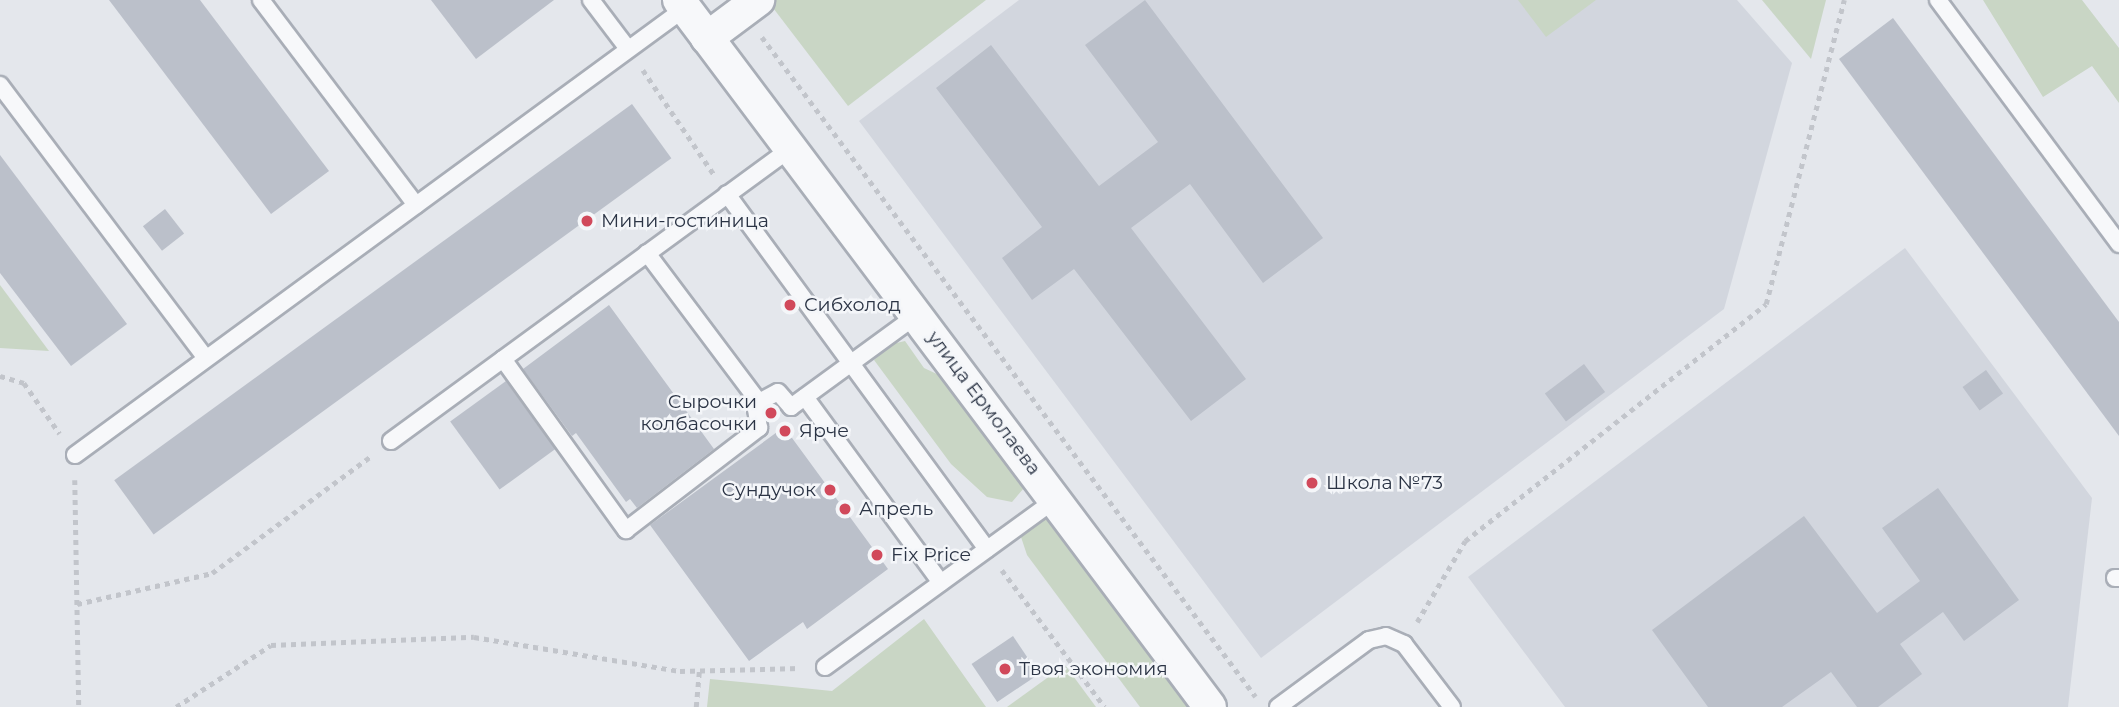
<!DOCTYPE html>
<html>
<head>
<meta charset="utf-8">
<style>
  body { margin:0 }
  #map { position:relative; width:2119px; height:707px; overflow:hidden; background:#e4e7ec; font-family:Montserrat,sans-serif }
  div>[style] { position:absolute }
  .built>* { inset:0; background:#d2d6de }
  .green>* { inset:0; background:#c9d6c5 }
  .building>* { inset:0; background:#bbc0ca; transform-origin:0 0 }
  .path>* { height:4.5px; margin-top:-2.25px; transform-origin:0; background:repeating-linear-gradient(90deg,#c2c5cb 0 5px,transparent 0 10px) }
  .roads { filter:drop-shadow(2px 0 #a9aeb7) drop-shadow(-2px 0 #a9aeb7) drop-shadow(0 2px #a9aeb7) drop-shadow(0 -2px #a9aeb7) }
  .lane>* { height:16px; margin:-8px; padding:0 8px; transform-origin:8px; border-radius:8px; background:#f7f8fa }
  .street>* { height:32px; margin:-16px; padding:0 16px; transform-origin:16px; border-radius:16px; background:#f7f8fa }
  .dots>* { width:19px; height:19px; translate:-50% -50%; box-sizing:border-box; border:4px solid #f4f6f9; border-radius:50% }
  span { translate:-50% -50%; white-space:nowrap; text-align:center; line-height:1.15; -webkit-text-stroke:5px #f4f6f9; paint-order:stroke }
  .poi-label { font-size:19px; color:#2b3445 }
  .left { translate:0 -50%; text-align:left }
  .right { translate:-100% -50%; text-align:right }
  .street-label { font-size:19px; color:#2b3445 }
</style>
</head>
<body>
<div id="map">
  <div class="built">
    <div style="clip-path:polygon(1019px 0,1737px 0,1792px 63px,1724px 309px,1261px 658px,859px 121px)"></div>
    <div style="clip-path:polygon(1905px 248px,2092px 498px,2068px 707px,1565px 707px,1468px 577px)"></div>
  </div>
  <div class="green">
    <div style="clip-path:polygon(767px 0,986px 0,848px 106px)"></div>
    <div style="clip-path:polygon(1518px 0,1596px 0,1546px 37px)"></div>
    <div style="clip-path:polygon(1762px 0,1826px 0,1811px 59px)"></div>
    <div style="clip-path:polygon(1983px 0,2082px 0,2119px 48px,2119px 103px,2092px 66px,2043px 97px)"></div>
    <div style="clip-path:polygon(0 285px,49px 351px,0 348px)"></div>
    <div style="clip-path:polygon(905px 341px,924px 368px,954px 382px,1024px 488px,1012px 502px,987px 497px,951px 464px,874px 360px,888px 345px)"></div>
    <div style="clip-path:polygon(1042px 518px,1057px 521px,1194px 707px,1140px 707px,1027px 555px,1020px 534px)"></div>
    <div style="clip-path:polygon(924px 619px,986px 707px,707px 707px,710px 679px,832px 691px)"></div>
    <div style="clip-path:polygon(1065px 665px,1096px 707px,1007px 707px)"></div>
  </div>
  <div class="building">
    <div style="clip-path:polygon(109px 0,200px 0,329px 171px,271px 214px)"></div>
    <div style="clip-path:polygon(431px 0,554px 0,476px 59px)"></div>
    <div style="clip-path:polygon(1145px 0,1323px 238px,1263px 283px,1190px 184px,1131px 228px,1246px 379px,1191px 421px,1074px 269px,1032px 300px,1002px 258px,1042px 227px,936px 88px,991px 45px,1099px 186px,1158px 142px,1085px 45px)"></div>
    <div style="clip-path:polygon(1893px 18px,2119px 322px,2119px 436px,1839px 59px)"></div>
    <div style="left:632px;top:104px;width:67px;height:640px;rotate:54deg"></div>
    <div style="clip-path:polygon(0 155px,127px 324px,71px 366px,0 273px)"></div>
    <div style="left:165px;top:209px;width:31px;height:28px;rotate:52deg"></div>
    <div style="clip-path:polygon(609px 305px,714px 449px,637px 508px,630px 499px,626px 502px,576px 433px,572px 436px,523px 369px)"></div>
    <div style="left:1584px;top:364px;width:35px;height:49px;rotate:53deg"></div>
    <div style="left:1986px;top:370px;width:29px;height:29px;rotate:54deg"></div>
    <div style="left:506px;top:381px;width:84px;height:69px;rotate:54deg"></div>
    <div style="clip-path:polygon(784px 427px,888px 569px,807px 629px,803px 622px,749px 661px,650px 525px)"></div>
    <div style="clip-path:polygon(1938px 488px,2019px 600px,1964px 641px,1943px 612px,1900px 644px,1922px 674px,1878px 707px,1857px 707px,1831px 672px,1782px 707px,1708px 707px,1652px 630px,1804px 516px,1877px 613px,1920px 581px,1882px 528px)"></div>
    <div style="left:1013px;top:636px;width:46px;height:50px;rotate:56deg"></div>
  </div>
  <div class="path">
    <div style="left:762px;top:37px;width:824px;rotate:53.19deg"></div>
    <div style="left:643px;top:70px;width:128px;rotate:55.8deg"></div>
    <div style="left:0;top:376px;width:25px;rotate:16deg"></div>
    <div style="left:24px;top:383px;width:62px;rotate:54.8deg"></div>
    <div style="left:75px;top:480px;width:227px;rotate:89deg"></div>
    <div style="left:1002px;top:570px;width:171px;rotate:53.1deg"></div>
    <div style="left:77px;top:604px;width:139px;rotate:-12.9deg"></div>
    <div style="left:212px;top:573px;width:197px;rotate:-36.3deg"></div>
    <div style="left:1417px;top:622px;width:94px;rotate:-59.3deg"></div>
    <div style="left:1465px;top:541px;width:383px;rotate:-38.2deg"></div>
    <div style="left:1766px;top:304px;width:314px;rotate:-75.6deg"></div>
    <div style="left:176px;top:707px;width:113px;rotate:-33.1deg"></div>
    <div style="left:271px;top:645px;width:203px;rotate:-2.3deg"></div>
    <div style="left:474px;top:637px;width:209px;rotate:9.4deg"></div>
    <div style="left:680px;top:671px;width:120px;rotate:-1.4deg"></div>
    <div style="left:696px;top:707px;width:37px;rotate:-85deg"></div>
  </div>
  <div class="roads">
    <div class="lane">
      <div style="left:261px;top:0;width:257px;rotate:52.9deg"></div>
      <div style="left:591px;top:0;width:61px;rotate:52.9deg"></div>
      <div style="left:1938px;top:0;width:304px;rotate:53.4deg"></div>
      <div style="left:0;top:85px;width:342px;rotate:53deg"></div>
      <div style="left:727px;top:194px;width:440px;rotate:53.8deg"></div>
      <div style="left:647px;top:253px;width:186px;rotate:53.1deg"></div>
      <div style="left:503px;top:359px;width:211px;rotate:54.3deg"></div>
      <div style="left:626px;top:530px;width:168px;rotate:-37.5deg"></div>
      <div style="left:759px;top:428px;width:19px;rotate:-99deg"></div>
      <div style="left:756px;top:409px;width:8px;rotate:-67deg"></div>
      <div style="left:759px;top:402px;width:21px;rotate:-28deg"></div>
      <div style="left:778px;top:392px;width:20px;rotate:49deg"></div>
      <div style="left:791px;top:407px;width:156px;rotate:-36.1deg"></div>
      <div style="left:805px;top:397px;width:230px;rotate:53.8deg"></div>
      <div style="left:391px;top:441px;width:496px;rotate:-36.2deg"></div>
      <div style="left:75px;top:455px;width:756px;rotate:-36.23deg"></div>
      <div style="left:2115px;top:578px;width:4px"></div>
      <div style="left:825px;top:667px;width:286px;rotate:-36deg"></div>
      <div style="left:1278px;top:707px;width:113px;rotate:-36.4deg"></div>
      <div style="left:1369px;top:640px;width:17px;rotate:-13deg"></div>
      <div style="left:1386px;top:636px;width:20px;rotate:24deg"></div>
      <div style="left:1404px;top:644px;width:79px;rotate:52.7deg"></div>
    </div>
    <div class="street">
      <div style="left:679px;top:0;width:884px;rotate:53.09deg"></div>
      <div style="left:707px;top:38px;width:64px;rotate:-36.7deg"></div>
    </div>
  </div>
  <div class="dots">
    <div style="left:587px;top:221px;background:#d1495b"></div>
    <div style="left:790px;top:305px;background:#d1495b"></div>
    <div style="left:771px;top:413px;background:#d1495b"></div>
    <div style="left:785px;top:431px;background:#d1495b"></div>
    <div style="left:1312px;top:483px;background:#d1495b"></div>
    <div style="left:830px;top:490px;background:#d1495b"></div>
    <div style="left:845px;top:509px;background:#d1495b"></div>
    <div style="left:877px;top:555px;background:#d1495b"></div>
    <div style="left:1005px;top:669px;background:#d1495b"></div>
  </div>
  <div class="poi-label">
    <span class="left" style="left:601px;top:221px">Мини-гостиница</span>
    <span class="left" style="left:804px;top:305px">Сибхолод</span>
    <span class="right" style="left:757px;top:413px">Сырочки<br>колбасочки</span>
    <span class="left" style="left:799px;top:431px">Ярче</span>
    <span class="left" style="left:1326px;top:483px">Школа №73</span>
    <span class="right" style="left:816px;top:490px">Сундучок</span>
    <span class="left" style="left:859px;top:509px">Апрель</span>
    <span class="left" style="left:891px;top:555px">Fix Price</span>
    <span class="left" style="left:1019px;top:669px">Твоя экономия</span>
  </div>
  <div class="street-label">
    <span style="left:984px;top:403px;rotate:53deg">улица Ермолаева</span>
  </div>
</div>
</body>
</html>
